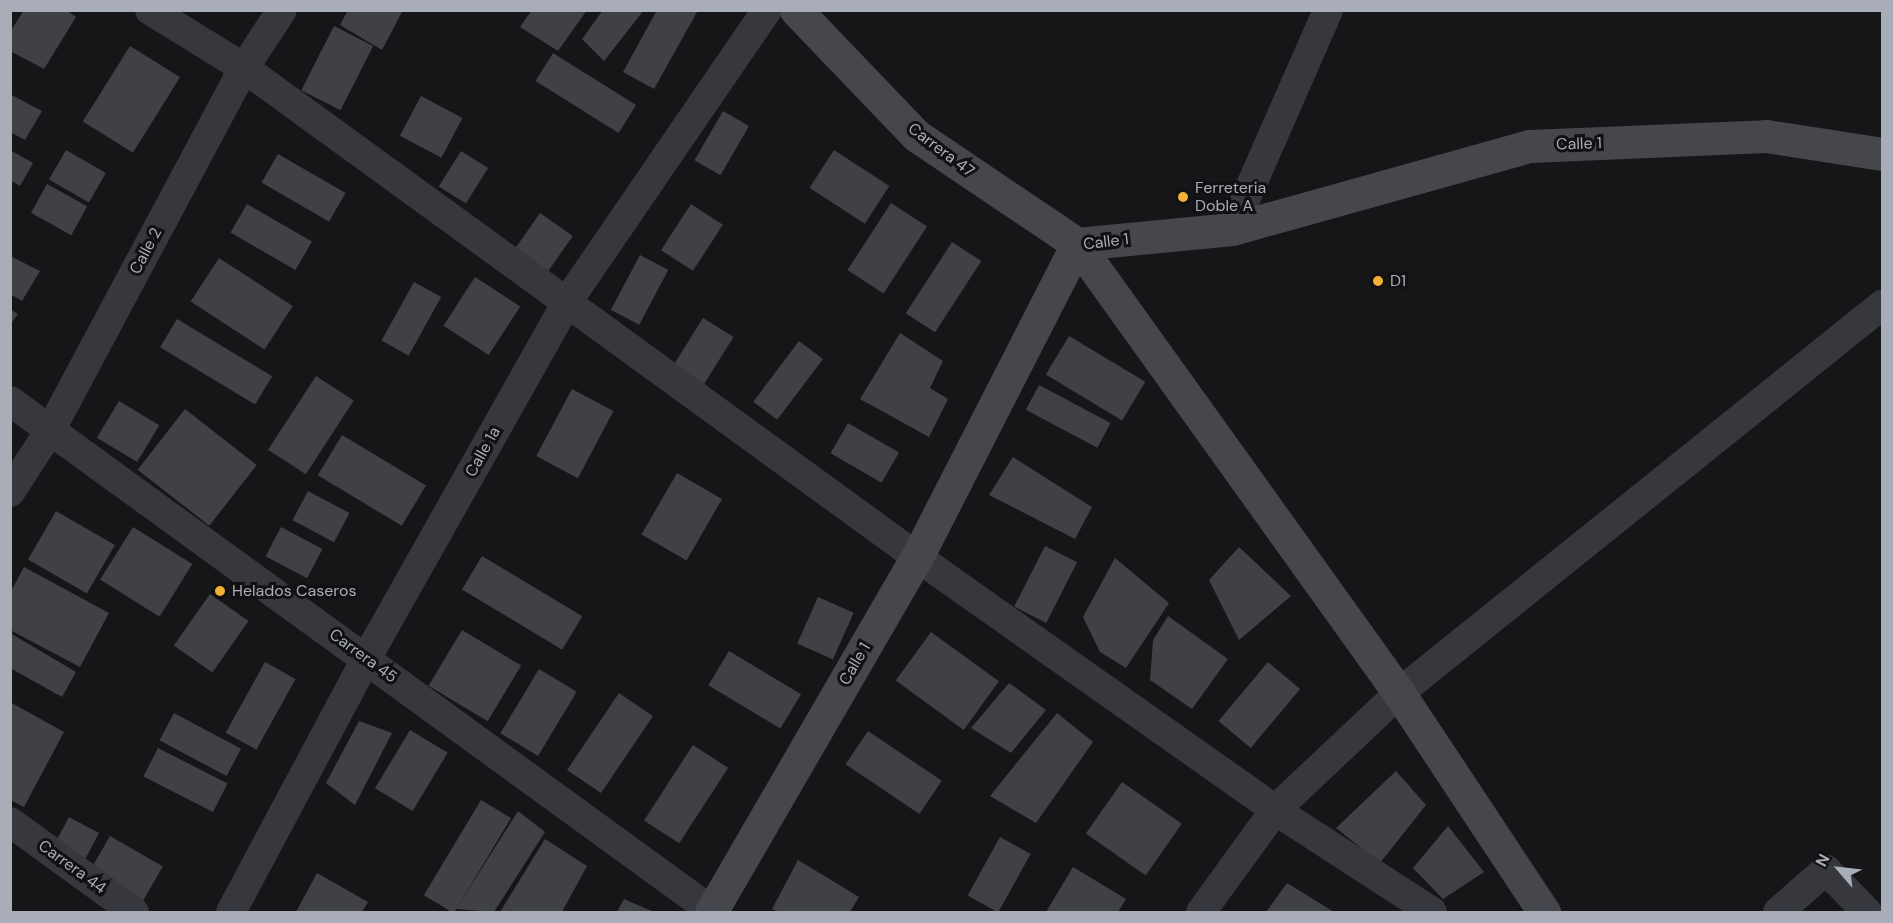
<!DOCTYPE html>
<html>
<head>
<meta charset="utf-8">
<style>
  body { margin:0 }
  #map { position:relative; width:1893px; height:923px; overflow:hidden; background:#161618; font-family:"DM Sans",sans-serif }
  div>[style] { position:absolute }
  .building>* { inset:0; background:#404145; transform-origin:0 0 }
  .street>* { height:30px; margin:-15px; padding:0 15px; transform-origin:15px; border-radius:15px; background:#37383d }
  .secondary>* { height:33px; margin:-16.5px; padding:0 16.5px; transform-origin:16.5px; border-radius:16.5px; background:#45474d }
  .dots>* { width:16px; height:16px; translate:-50% -50%; box-sizing:border-box; border:3px solid #111113; border-radius:50% }
  span { translate:-50% -50%; white-space:nowrap; text-align:center; line-height:1.15; -webkit-text-stroke:6px #111113; paint-order:stroke }
  .street-label { font-size:16px; color:#a8adb8 }
  .poi-label { font-size:16px; color:#a8adb8 }
  .left { translate:0 -50%; text-align:left }
  .frame { position:absolute; inset:0; border:12px solid #a8adb8; pointer-events:none }
  .north { position:absolute; left:1809px; top:839px; width:60px; height:60px; -webkit-text-stroke:4px #111113; paint-order:stroke; rotate:298deg; font-size:16px; font-weight:700; line-height:24px; text-align:center; color:#a8adb8 }
  .north::after { content:''; display:block; margin:auto; width:21px; height:27px; background:#a8adb8; clip-path:polygon(50% 0,100% 100%,50% 72%,0 100%) }
</style>
</head>
<body>
<div id="map">
  <div class="building">
    <div style="clip-path:polygon(24px 10px,66px 10px,76px 17px,44px 69px,10px 51px,10px 32px)"></div>
    <div style="clip-path:polygon(348px 10px,403px 10px,382px 50px,340px 25px)"></div>
    <div style="clip-path:polygon(532px 10px,587px 10px,558px 51px,520px 27px)"></div>
    <div style="clip-path:polygon(603px 10px,644px 10px,604px 61px,582px 39px)"></div>
    <div style="clip-path:polygon(657px 10px,697px 12px,654px 89px,623px 72px)"></div>
    <div style="left:334px;top:26px;width:44px;height:72px;rotate:27deg"></div>
    <div style="left:130px;top:46px;width:59px;height:89px;rotate:32deg"></div>
    <div style="left:553px;top:53px;width:98px;height:33px;rotate:32deg"></div>
    <div style="clip-path:polygon(10px 94px,42px 111px,25px 140px,10px 132px)"></div>
    <div style="left:421px;top:96px;width:47px;height:45px;rotate:28deg"></div>
    <div style="left:723px;top:111px;width:30px;height:57px;rotate:30deg"></div>
    <div style="clip-path:polygon(10px 150px,33px 163px,20px 186px,10px 180px)"></div>
    <div style="left:66px;top:150px;width:46px;height:34px;rotate:30deg"></div>
    <div style="left:834px;top:150px;width:66px;height:45px;rotate:33deg"></div>
    <div style="left:461px;top:151px;width:32px;height:42px;rotate:32deg"></div>
    <div style="left:278px;top:154px;width:78px;height:33px;rotate:30deg"></div>
    <div style="left:47px;top:184px;width:46px;height:33px;rotate:29deg"></div>
    <div style="left:891px;top:203px;width:43px;height:80px;rotate:33deg"></div>
    <div style="left:247px;top:204px;width:75px;height:33px;rotate:30deg"></div>
    <div style="left:691px;top:204px;width:38px;height:55px;rotate:33deg"></div>
    <div style="left:540px;top:213px;width:40px;height:47px;rotate:35deg"></div>
    <div style="left:952px;top:242px;width:35px;height:85px;rotate:33deg"></div>
    <div style="left:640px;top:255px;width:32px;height:62px;rotate:28deg"></div>
    <div style="clip-path:polygon(10px 256px,40px 271px,22px 301px,10px 294px)"></div>
    <div style="left:219px;top:258px;width:88px;height:52px;rotate:33deg"></div>
    <div style="left:475px;top:277px;width:54px;height:58px;rotate:33deg"></div>
    <div style="left:414px;top:282px;width:31px;height:67px;rotate:29deg"></div>
    <div style="clip-path:polygon(10px 309px,18px 314px,10px 325px)"></div>
    <div style="left:703px;top:318px;width:36px;height:59px;rotate:32deg"></div>
    <div style="left:177px;top:319px;width:111px;height:33px;rotate:31deg"></div>
    <div style="clip-path:polygon(900px 333px,943px 361px,930px 388px,948px 399px,929px 437px,860px 399px)"></div>
    <div style="left:1069px;top:336px;width:89px;height:45px;rotate:31deg"></div>
    <div style="left:799px;top:341px;width:30px;height:76px;rotate:37deg"></div>
    <div style="left:316px;top:376px;width:45px;height:88px;rotate:33deg"></div>
    <div style="left:1039px;top:385px;width:81px;height:28px;rotate:28deg"></div>
    <div style="left:572px;top:389px;width:47px;height:76px;rotate:28deg"></div>
    <div style="left:119px;top:401px;width:47px;height:43px;rotate:31deg"></div>
    <div style="left:185px;top:409px;width:91px;height:77px;rotate:38deg"></div>
    <div style="left:848px;top:423px;width:59px;height:35px;rotate:30deg"></div>
    <div style="left:342px;top:435px;width:98px;height:47px;rotate:31deg"></div>
    <div style="clip-path:polygon(1013px 457px,1092px 507px,1075px 539px,989px 495px)"></div>
    <div style="left:677px;top:473px;width:52px;height:71px;rotate:30deg"></div>
    <div style="left:308px;top:491px;width:47px;height:33px;rotate:28deg"></div>
    <div style="left:56px;top:511px;width:68px;height:56px;rotate:30deg"></div>
    <div style="left:133px;top:527px;width:70px;height:62px;rotate:32deg"></div>
    <div style="left:281px;top:527px;width:47px;height:33px;rotate:28deg"></div>
    <div style="left:1045px;top:546px;width:36px;height:68px;rotate:27deg"></div>
    <div style="clip-path:polygon(1239px 547px,1291px 596px,1239px 640px,1209px 580px)"></div>
    <div style="left:482px;top:556px;width:117px;height:39px;rotate:31deg"></div>
    <div style="clip-path:polygon(1115px 558px,1169px 603px,1126px 668px,1100px 652px,1083px 617px)"></div>
    <div style="clip-path:polygon(24px 567px,109px 613px,80px 667px,10px 630px,10px 593px)"></div>
    <div style="left:210px;top:594px;width:47px;height:63px;rotate:35deg"></div>
    <div style="left:818px;top:597px;width:39px;height:51px;rotate:24deg"></div>
    <div style="clip-path:polygon(1168px 616px,1228px 659px,1192px 709px,1150px 680px,1153px 640px)"></div>
    <div style="left:462px;top:630px;width:69px;height:65px;rotate:31deg"></div>
    <div style="left:931px;top:632px;width:84px;height:60px;rotate:36deg"></div>
    <div style="clip-path:polygon(10px 633px,76px 672px,62px 697px,10px 668px)"></div>
    <div style="left:729px;top:651px;width:84px;height:40px;rotate:31deg"></div>
    <div style="left:265px;top:662px;width:35px;height:81px;rotate:29deg"></div>
    <div style="left:1268px;top:662px;width:42px;height:77px;rotate:40deg"></div>
    <div style="left:539px;top:669px;width:44px;height:75px;rotate:31deg"></div>
    <div style="clip-path:polygon(1009px 683px,1046px 710px,1011px 753px,971px 728px)"></div>
    <div style="left:619px;top:693px;width:41px;height:93px;rotate:34deg"></div>
    <div style="clip-path:polygon(10px 702px,64px 732px,24px 807px,10px 800px)"></div>
    <div style="left:174px;top:713px;width:76px;height:31px;rotate:28deg"></div>
    <div style="clip-path:polygon(1057px 713px,1093px 742px,1036px 823px,990px 796px)"></div>
    <div style="clip-path:polygon(359px 721px,392px 733px,355px 805px,326px 783px)"></div>
    <div style="left:410px;top:730px;width:44px;height:68px;rotate:31deg"></div>
    <div style="left:868px;top:731px;width:89px;height:40px;rotate:34deg"></div>
    <div style="left:693px;top:745px;width:42px;height:90px;rotate:33deg"></div>
    <div style="left:158px;top:748px;width:78px;height:32px;rotate:27deg"></div>
    <div style="clip-path:polygon(1396px 771px,1426px 805px,1380px 863px,1336px 828px)"></div>
    <div style="left:1122px;top:782px;width:73px;height:63px;rotate:35deg"></div>
    <div style="left:481px;top:800px;width:35px;height:111px;rotate:31deg"></div>
    <div style="clip-path:polygon(518px 811px,545px 832px,494px 912px,456px 909px)"></div>
    <div style="left:69px;top:817px;width:34px;height:32px;rotate:28deg"></div>
    <div style="clip-path:polygon(1448px 826px,1484px 872px,1443px 899px,1413px 868px)"></div>
    <div style="left:110px;top:836px;width:61px;height:41px;rotate:30deg"></div>
    <div style="left:1000px;top:837px;width:35px;height:67px;rotate:29deg"></div>
    <div style="clip-path:polygon(545px 839px,587px 866px,562px 912px,500px 912px)"></div>
    <div style="clip-path:polygon(798px 860px,859px 897px,850px 912px,779px 912px,772px 909px)"></div>
    <div style="clip-path:polygon(1073px 867px,1126px 899px,1118px 912px,1046px 912px)"></div>
    <div style="clip-path:polygon(317px 873px,368px 902px,362px 912px,296px 912px)"></div>
    <div style="clip-path:polygon(1287px 883px,1334px 912px,1266px 912px)"></div>
    <div style="clip-path:polygon(624px 899px,654px 912px,617px 912px)"></div>
  </div>
  <div class="street">
    <div style="left:150px;top:10px;width:110px;rotate:31.7deg"></div>
    <div style="left:244px;top:68px;width:832px;rotate:36deg"></div>
    <div style="left:917px;top:557px;width:438px;rotate:35.2deg"></div>
    <div style="left:1275px;top:810px;width:187px;rotate:33deg"></div>
    <div style="left:1232px;top:229px;width:239px;rotate:-66.3deg"></div>
    <div style="left:10px;top:401px;width:869px;rotate:36.01deg"></div>
    <div style="left:10px;top:492px;width:75px;rotate:-56.9deg"></div>
    <div style="left:51px;top:429px;width:409px;rotate:-61.9deg"></div>
    <div style="left:244px;top:68px;width:69px;rotate:-56.8deg"></div>
    <div style="left:10px;top:822px;width:153px;rotate:36deg"></div>
    <div style="left:231px;top:912px;width:287px;rotate:-61.9deg"></div>
    <div style="left:366px;top:659px;width:410px;rotate:-60.6deg"></div>
    <div style="left:567px;top:302px;width:354px;rotate:-55.6deg"></div>
    <div style="left:1201px;top:912px;width:126px;rotate:-54deg"></div>
    <div style="left:1275px;top:810px;width:170px;rotate:-43.3deg"></div>
    <div style="left:1399px;top:693px;width:620px;rotate:-38.78deg"></div>
    <div style="left:1778px;top:912px;width:64px;rotate:-41.2deg"></div>
    <div style="left:1826px;top:870px;width:59px;rotate:45.7deg"></div>
  </div>
  <div class="secondary">
    <div style="left:796px;top:10px;width:175px;rotate:46.2deg"></div>
    <div style="left:917px;top:136px;width:193px;rotate:34deg"></div>
    <div style="left:1077px;top:244px;width:553px;rotate:54.35deg"></div>
    <div style="left:1399px;top:693px;width:263px;rotate:56.5deg"></div>
    <div style="left:711px;top:912px;width:410px;rotate:-59.9deg"></div>
    <div style="left:917px;top:557px;width:352px;rotate:-62.9deg"></div>
    <div style="left:1077px;top:244px;width:156px;rotate:-5.5deg"></div>
    <div style="left:1232px;top:229px;width:309px;rotate:-15.6deg"></div>
    <div style="left:1530px;top:146px;width:236px;rotate:-2.4deg"></div>
    <div style="left:1766px;top:136px;width:117px;rotate:8.8deg"></div>
  </div>
  <div class="dots">
    <div style="left:1183px;top:197px;background:#f2b134"></div>
    <div style="left:1378px;top:281px;background:#f2b134"></div>
    <div style="left:220px;top:591px;background:#f2b134"></div>
  </div>
  <div class="street-label">
    <span style="left:1579px;top:144px;rotate:-2deg">Calle 1</span>
    <span style="left:941px;top:150px;rotate:37deg">Carrera 47</span>
    <span style="left:1106px;top:242px;rotate:-7deg">Calle 1</span>
    <span style="left:146px;top:251px;rotate:-62deg">Calle 2</span>
    <span style="left:483px;top:452px;rotate:-61deg">Calle 1a</span>
    <span style="left:363px;top:656px;rotate:36deg">Carrera 45</span>
    <span style="left:855px;top:664px;rotate:-60deg">Calle 1</span>
    <span style="left:72px;top:867px;rotate:36deg">Carrera 44</span>
  </div>
  <div class="poi-label">
    <span class="left" style="left:1195px;top:197px">Ferreteria<br>Doble A</span>
    <span class="left" style="left:1390px;top:281px">D1</span>
    <span class="left" style="left:232px;top:591px">Helados Caseros</span>
  </div>
  <div class="frame"></div>
  <div class="north">N</div>
</div>
</body>
</html>
